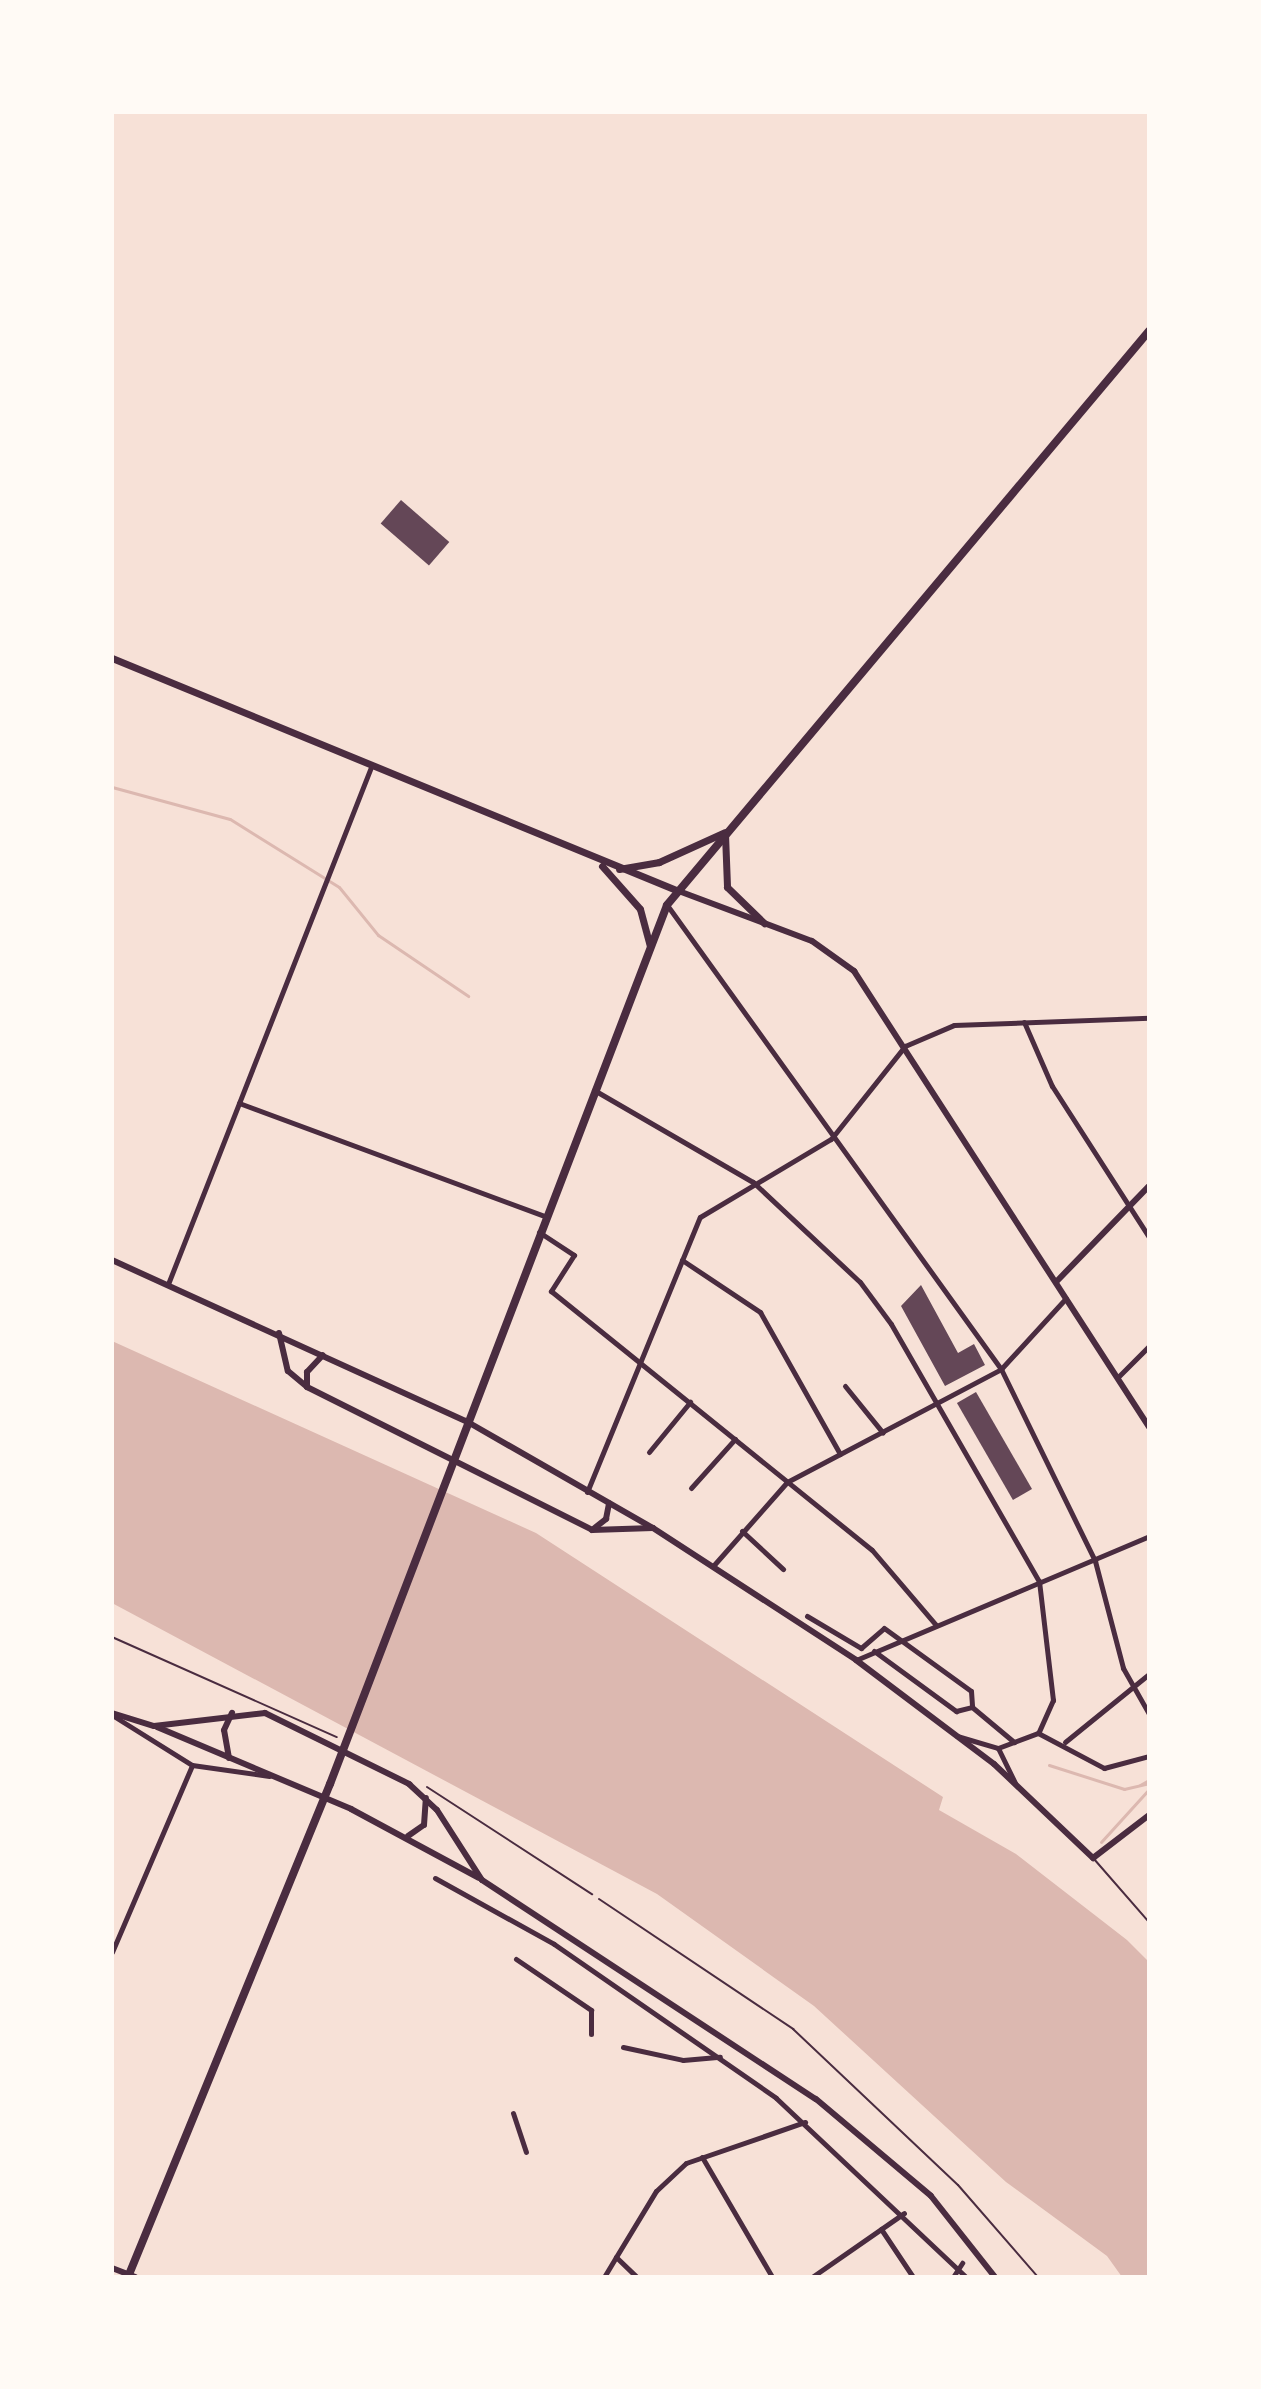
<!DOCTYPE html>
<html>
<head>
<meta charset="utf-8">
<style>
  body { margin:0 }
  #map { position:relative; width:1261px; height:2389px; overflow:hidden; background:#f7e1d7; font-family:"IBM Plex Sans",sans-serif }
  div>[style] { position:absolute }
  .water>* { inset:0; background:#dcb8b0 }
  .stream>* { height:3px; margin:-1.5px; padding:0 1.5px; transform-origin:1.5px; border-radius:1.5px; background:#dcb8b0 }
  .building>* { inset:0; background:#644757; transform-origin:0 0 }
  .path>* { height:2px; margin:-1px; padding:0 1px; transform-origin:1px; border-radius:1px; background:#4a2c40 }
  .service>* { height:2px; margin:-1px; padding:0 1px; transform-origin:1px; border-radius:1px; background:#4a2c40 }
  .minor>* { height:5px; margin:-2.5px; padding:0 2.5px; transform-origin:2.5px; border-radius:2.5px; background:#4a2c40 }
  .tertiary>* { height:6px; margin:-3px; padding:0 3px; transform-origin:3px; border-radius:3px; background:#4a2c40 }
  .secondary>* { height:7px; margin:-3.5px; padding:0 3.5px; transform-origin:3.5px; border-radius:3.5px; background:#4a2c40 }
  .primary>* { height:8px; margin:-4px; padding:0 4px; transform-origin:4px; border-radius:4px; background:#4a2c40 }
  span { translate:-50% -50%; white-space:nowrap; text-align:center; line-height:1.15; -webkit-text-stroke:7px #fffaf5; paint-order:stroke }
  .frame { position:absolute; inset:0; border:114px solid #fffaf5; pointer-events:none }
</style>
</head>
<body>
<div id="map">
  <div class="water">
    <div style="clip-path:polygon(112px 1341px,536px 1533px,943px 1797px,939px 1810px,1016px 1854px,1127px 1940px,1149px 1962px,1149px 2277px,1122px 2277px,1107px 2256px,1006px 2182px,814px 2006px,657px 1894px,112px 1603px)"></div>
  </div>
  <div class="stream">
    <div style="left:112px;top:787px;width:122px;rotate:15.2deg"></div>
    <div style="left:230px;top:819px;width:128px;rotate:32deg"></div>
    <div style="left:339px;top:887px;width:62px;rotate:50.9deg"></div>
    <div style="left:378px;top:935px;width:109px;rotate:34.1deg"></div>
    <div style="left:1049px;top:1765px;width:79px;rotate:17.7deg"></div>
    <div style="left:1124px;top:1789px;width:26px;rotate:-13deg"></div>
    <div style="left:1140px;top:1785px;width:10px;rotate:-29deg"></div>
    <div style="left:1101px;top:1842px;width:72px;rotate:-47.8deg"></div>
  </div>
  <div class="building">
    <div style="left:401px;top:500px;width:64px;height:31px;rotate:41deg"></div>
    <div style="clip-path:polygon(921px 1285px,958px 1353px,974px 1344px,985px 1365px,945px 1386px,901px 1306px)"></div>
    <div style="left:976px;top:1392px;width:112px;height:22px;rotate:60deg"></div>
  </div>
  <div class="path">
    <div style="left:112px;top:1637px;width:246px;rotate:24deg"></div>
    <div style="left:427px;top:1787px;width:197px;rotate:33deg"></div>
  </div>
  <div class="service">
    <div style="left:1094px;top:1859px;width:84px;rotate:48.9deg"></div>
    <div style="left:599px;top:1899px;width:234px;rotate:33.8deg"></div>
    <div style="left:793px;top:2029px;width:227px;rotate:43.4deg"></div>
    <div style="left:958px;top:2185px;width:122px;rotate:49deg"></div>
  </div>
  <div class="minor">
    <div style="left:667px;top:905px;width:572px;rotate:54.25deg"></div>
    <div style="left:1001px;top:1369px;width:214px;rotate:63.9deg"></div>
    <div style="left:1095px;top:1561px;width:111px;rotate:75.3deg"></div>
    <div style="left:1123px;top:1668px;width:53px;rotate:60.5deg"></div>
    <div style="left:1024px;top:1022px;width:70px;rotate:66.4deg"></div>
    <div style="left:1052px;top:1086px;width:179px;rotate:57.3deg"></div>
    <div style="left:594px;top:1090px;width:184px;rotate:30.1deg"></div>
    <div style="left:753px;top:1182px;width:146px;rotate:43.1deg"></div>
    <div style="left:860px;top:1282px;width:52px;rotate:53.6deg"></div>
    <div style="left:891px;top:1324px;width:297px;rotate:60.1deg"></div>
    <div style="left:1039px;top:1581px;width:120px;rotate:83.3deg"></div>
    <div style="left:1053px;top:1700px;width:36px;rotate:114deg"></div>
    <div style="left:239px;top:1103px;width:326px;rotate:20.3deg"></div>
    <div style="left:539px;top:1232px;width:42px;rotate:33.3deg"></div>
    <div style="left:574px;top:1255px;width:43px;rotate:122.6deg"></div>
    <div style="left:551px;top:1291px;width:412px;rotate:38.9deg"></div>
    <div style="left:872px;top:1550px;width:99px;rotate:49.5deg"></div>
    <div style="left:682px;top:1260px;width:94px;rotate:33.7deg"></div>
    <div style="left:760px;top:1312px;width:163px;rotate:60.6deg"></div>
    <div style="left:168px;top:1284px;width:555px;rotate:-68.56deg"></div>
    <div style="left:1118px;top:1377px;width:44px;rotate:-45deg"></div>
    <div style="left:845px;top:1386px;width:60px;rotate:51deg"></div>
    <div style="left:649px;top:1452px;width:65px;rotate:-50.6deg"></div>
    <div style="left:691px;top:1488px;width:66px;rotate:-48.1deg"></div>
    <div style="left:587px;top:1492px;width:297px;rotate:-67.7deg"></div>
    <div style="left:700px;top:1217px;width:152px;rotate:-30.8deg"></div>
    <div style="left:831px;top:1139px;width:119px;rotate:-51.5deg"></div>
    <div style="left:905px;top:1046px;width:53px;rotate:-23.2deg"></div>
    <div style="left:954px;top:1025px;width:195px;rotate:-2.1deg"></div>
    <div style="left:742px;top:1531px;width:56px;rotate:42.8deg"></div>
    <div style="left:713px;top:1566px;width:112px;rotate:-48.6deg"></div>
    <div style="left:787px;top:1482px;width:242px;rotate:-27.8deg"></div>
    <div style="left:1001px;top:1369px;width:96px;rotate:-47.5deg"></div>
    <div style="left:807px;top:1616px;width:63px;rotate:30.7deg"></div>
    <div style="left:861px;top:1648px;width:30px;rotate:-41deg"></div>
    <div style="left:884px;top:1628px;width:107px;rotate:35.9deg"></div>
    <div style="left:971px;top:1691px;width:16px;rotate:86deg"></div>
    <div style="left:972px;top:1707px;width:55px;rotate:39.8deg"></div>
    <div style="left:874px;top:1651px;width:102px;rotate:36.2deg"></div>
    <div style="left:956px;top:1711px;width:16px;rotate:-14deg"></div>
    <div style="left:856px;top:1660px;width:318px;rotate:-22.9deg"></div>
    <div style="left:112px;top:1715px;width:94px;rotate:32deg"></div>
    <div style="left:192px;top:1765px;width:78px;rotate:8.1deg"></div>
    <div style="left:957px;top:1736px;width:43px;rotate:16.3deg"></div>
    <div style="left:998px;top:1748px;width:43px;rotate:-20.6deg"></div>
    <div style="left:1038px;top:1733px;width:75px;rotate:27.9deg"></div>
    <div style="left:1104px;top:1768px;width:47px;rotate:-14.9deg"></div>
    <div style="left:1065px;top:1742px;width:108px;rotate:-39deg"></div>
    <div style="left:998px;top:1748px;width:39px;rotate:64deg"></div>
    <div style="left:435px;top:1878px;width:136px;rotate:29deg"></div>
    <div style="left:554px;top:1944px;width:270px;rotate:34.7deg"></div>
    <div style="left:776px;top:2098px;width:261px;rotate:43.3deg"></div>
    <div style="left:112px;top:1952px;width:203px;rotate:-66.8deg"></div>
    <div style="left:516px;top:1959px;width:91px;rotate:34.2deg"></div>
    <div style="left:591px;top:2010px;width:24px;rotate:90deg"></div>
    <div style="left:623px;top:2047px;width:61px;rotate:12.2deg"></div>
    <div style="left:683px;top:2060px;width:37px;rotate:-5deg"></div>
    <div style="left:513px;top:2113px;width:41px;rotate:71.6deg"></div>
    <div style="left:702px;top:2157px;width:139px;rotate:59.7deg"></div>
    <div style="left:881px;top:2229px;width:58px;rotate:56.3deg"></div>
    <div style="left:616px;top:2257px;width:77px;rotate:-58.8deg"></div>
    <div style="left:656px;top:2191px;width:41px;rotate:-43deg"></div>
    <div style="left:686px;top:2163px;width:126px;rotate:-19deg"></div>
    <div style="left:604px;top:2277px;width:23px;rotate:-59deg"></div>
    <div style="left:616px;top:2257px;width:29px;rotate:44deg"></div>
    <div style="left:812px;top:2277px;width:112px;rotate:-34.8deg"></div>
    <div style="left:953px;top:2277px;width:17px;rotate:-57deg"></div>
  </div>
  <div class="tertiary">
    <div style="left:676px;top:890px;width:145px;rotate:20.6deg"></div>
    <div style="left:812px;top:941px;width:52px;rotate:35.5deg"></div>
    <div style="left:854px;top:971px;width:543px;rotate:57.1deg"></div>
    <div style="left:112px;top:1260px;width:389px;rotate:24.5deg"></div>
    <div style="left:466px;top:1421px;width:215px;rotate:29.8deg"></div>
    <div style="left:653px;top:1528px;width:242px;rotate:33deg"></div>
    <div style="left:856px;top:1660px;width:173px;rotate:37deg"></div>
    <div style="left:994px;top:1764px;width:137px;rotate:43.5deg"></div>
    <div style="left:1093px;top:1858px;width:71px;rotate:-37.5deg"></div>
    <div style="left:1057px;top:1281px;width:132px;rotate:-45.9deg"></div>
    <div style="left:279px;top:1333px;width:39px;rotate:77deg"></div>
    <div style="left:288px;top:1371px;width:25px;rotate:40deg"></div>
    <div style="left:307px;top:1387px;width:319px;rotate:26.6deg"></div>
    <div style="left:592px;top:1530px;width:61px;rotate:-1.9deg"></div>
    <div style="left:307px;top:1387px;width:15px;rotate:-90deg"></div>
    <div style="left:307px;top:1372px;width:23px;rotate:-47deg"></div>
    <div style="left:592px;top:1530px;width:18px;rotate:-38deg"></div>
    <div style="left:606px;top:1519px;width:16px;rotate:-79deg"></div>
    <div style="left:112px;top:1713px;width:44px;rotate:17.2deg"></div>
    <div style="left:154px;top:1726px;width:112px;rotate:-6.7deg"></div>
    <div style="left:265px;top:1713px;width:161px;rotate:26.2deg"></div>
    <div style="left:409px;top:1784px;width:38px;rotate:43deg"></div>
    <div style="left:437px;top:1810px;width:83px;rotate:57.3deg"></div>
    <div style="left:482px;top:1880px;width:399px;rotate:33.3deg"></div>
    <div style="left:816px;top:2099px;width:150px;rotate:40.1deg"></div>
    <div style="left:931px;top:2196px;width:103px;rotate:51.7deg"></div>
    <div style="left:157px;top:1727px;width:211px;rotate:22.9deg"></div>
    <div style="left:351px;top:1809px;width:145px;rotate:28.3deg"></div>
    <div style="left:229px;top:1758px;width:28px;rotate:-100deg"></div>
    <div style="left:224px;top:1730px;width:19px;rotate:-65deg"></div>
    <div style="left:408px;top:1836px;width:19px;rotate:-35deg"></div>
    <div style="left:424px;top:1825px;width:27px;rotate:-86deg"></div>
    <div style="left:112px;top:2268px;width:25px;rotate:21deg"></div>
  </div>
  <div class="secondary">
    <div style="left:112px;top:658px;width:610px;rotate:22.36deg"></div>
    <div style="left:725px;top:834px;width:53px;rotate:87.8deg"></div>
    <div style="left:727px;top:887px;width:52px;rotate:44.2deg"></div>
    <div style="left:602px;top:866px;width:57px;rotate:48.5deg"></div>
    <div style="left:640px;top:909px;width:39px;rotate:75deg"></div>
    <div style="left:619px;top:869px;width:41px;rotate:-9.9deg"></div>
    <div style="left:659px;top:862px;width:72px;rotate:-24.4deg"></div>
  </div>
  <div class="primary">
    <div style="left:128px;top:2277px;width:533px;rotate:-67.72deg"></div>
    <div style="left:330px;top:1784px;width:941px;rotate:-69.02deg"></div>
    <div style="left:667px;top:905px;width:750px;rotate:-49.98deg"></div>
  </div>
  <div class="frame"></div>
</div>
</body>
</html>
